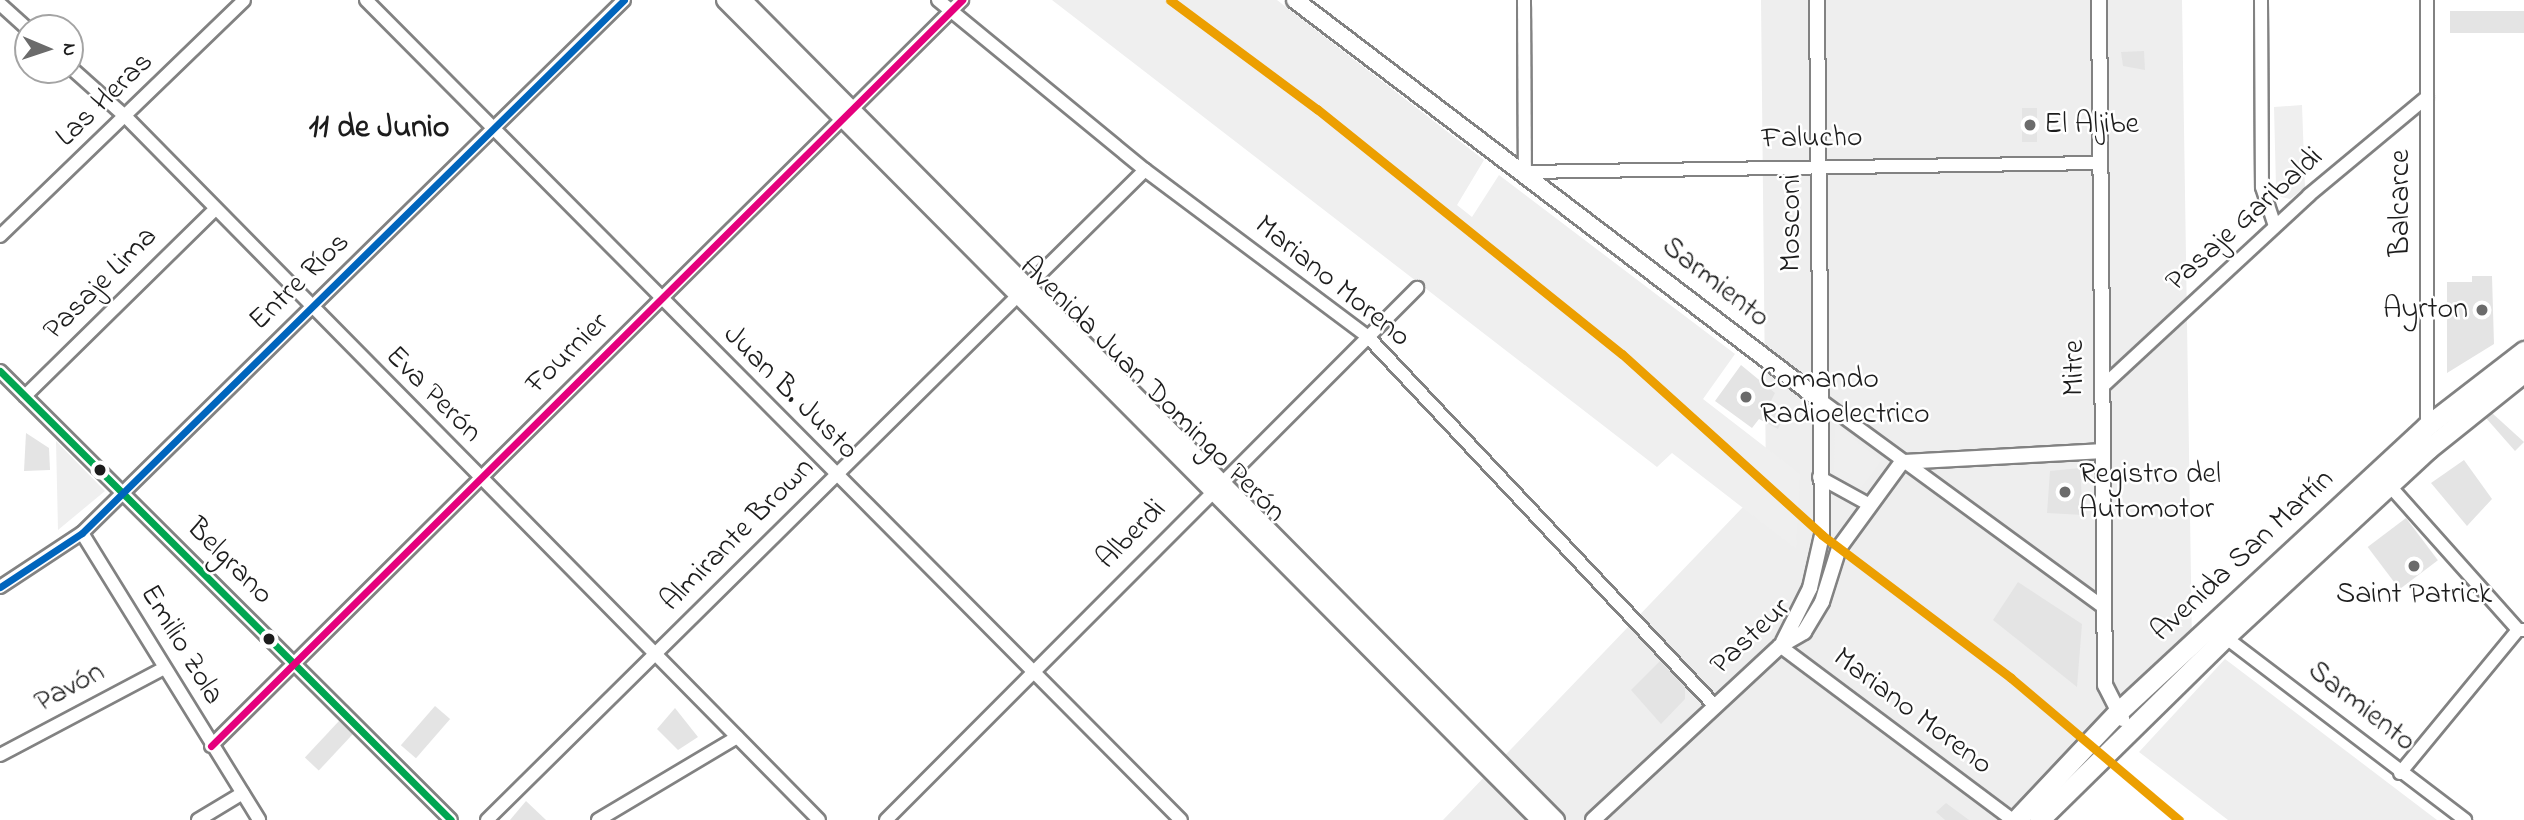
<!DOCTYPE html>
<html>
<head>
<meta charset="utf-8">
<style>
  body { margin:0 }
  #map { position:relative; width:2524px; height:820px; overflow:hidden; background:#fff; font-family:"Indie Flower",sans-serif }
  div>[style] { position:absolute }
  .built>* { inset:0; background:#eee }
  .green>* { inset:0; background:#efefef }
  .building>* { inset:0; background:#e4e4e4; transform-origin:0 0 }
  .roads { filter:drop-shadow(2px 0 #828282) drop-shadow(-2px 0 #828282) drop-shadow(0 2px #828282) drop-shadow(0 -2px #828282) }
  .minor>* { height:12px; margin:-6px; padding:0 6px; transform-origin:6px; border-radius:6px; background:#fff }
  .tertiary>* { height:14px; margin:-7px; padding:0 7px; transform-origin:7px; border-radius:7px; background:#fff }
  .secondary>* { height:16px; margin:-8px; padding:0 8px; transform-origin:8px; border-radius:8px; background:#fff }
  .primary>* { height:19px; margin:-9.5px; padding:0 9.5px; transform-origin:9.5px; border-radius:9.5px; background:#fff }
  .bus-1>* { height:7px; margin:-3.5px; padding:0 3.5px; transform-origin:3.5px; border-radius:3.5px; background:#00a651 }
  .bus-2>* { height:7px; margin:-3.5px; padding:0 3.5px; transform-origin:3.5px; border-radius:3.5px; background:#0065bd }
  .bus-3>* { height:7px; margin:-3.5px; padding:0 3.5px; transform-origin:3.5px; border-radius:3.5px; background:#e5007d }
  .rail-1>* { height:9px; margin:-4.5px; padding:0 4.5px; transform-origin:4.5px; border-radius:4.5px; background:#ec9f01 }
  .dots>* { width:19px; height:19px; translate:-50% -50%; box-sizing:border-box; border:4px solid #fff; border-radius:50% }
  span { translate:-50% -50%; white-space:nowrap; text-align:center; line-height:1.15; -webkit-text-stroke:5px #fff; paint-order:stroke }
  .street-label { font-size:30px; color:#1c1c1c }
  .poi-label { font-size:30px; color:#1c1c1c }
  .left { translate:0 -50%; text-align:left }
  .right { translate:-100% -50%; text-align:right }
  .neighbourhood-label { font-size:32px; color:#1c1c1c; font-weight:700 }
  .north { position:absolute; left:14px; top:14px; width:70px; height:70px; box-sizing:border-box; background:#fff; border:2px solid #a4a4a4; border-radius:50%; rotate:92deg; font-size:19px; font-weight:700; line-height:28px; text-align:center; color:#1c1c1c }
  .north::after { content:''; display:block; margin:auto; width:24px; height:32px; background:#6b6b6b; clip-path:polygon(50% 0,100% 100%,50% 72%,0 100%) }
</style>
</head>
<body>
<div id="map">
  <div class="built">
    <div style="clip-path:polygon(1761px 0,2182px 0,2192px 644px,2042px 820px,1443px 820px,1766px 483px)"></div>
    <div style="clip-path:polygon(2225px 659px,2437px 820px,2228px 820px,2139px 752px)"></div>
  </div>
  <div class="green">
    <div style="clip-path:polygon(1052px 0,1277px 0,1484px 160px,1457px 205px,1472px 217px,1499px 175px,1735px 354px,1703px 399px,1800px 474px,1796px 549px,1672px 453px,1657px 467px)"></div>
    <div style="clip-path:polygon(2302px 105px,2305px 188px,2290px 199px,2281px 197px,2276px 187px,2274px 107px)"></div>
    <div style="clip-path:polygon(1835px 424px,1881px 461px,1859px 490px,1834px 476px)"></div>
    <div style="clip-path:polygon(56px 441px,105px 491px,58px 530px)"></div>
  </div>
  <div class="building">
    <div style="left:2450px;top:11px;width:74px;height:22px"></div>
    <div style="clip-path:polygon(2144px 51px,2145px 70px,2123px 66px,2121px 52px)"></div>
    <div style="left:2022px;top:108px;width:15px;height:34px"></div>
    <div style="clip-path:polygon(2472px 276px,2492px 276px,2494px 344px,2447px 373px,2447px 282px,2472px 282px)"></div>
    <div style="clip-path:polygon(1741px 365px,1775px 393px,1768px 407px,1783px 419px,1778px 429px,1759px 419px,1752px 428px,1715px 401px)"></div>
    <div style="clip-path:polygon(2492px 413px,2524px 442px,2515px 451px,2486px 418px)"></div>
    <div style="clip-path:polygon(26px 433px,49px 448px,50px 470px,24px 471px)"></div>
    <div style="clip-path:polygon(2464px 460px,2492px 499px,2467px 526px,2431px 483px)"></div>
    <div style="clip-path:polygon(2080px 468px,2083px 515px,2047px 513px,2050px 471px)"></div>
    <div style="left:2406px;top:518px;width:53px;height:48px;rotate:53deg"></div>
    <div style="clip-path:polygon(2018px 582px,2082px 624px,2077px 687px,1993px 620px)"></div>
    <div style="clip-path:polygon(1660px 661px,1685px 687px,1685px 699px,1661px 724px,1631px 690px)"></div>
    <div style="left:435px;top:706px;width:20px;height:52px;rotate:41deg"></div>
    <div style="clip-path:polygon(675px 708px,698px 737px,678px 750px,657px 729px)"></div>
    <div style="left:339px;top:721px;width:19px;height:50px;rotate:43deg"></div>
    <div style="clip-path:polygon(526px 801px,546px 820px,510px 820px)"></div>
    <div style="clip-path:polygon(1946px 803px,1969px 820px,1945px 820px,1936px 812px)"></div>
  </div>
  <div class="roads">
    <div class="minor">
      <div style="left:366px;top:0;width:1156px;rotate:45.18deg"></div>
      <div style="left:938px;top:0;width:268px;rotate:39.4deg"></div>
      <div style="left:1145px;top:170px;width:279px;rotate:36.8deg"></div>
      <div style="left:1368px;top:337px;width:507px;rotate:46.76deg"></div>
      <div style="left:1524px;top:0;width:172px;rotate:89.7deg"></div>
      <div style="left:1525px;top:172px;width:575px;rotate:-0.9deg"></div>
      <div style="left:2261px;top:0;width:187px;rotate:89.7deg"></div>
      <div style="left:2262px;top:187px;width:41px;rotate:71.6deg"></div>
      <div style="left:2427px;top:0;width:430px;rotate:90deg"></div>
      <div style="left:0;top:4px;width:38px;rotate:42deg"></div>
      <div style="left:70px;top:67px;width:75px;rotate:41.8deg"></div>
      <div style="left:126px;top:117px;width:987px;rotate:45.41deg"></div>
      <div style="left:0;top:236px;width:339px;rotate:-44deg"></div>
      <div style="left:0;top:371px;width:636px;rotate:44.87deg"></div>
      <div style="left:2102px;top:387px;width:282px;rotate:-42.8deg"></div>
      <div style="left:2309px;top:195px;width:153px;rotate:-39.7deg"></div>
      <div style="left:25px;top:396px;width:264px;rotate:-44.5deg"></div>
      <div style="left:1819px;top:399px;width:352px;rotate:36.2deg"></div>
      <div style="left:1819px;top:477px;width:56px;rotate:28.9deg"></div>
      <div style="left:2389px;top:485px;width:194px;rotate:48.3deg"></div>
      <div style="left:2518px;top:630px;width:6px"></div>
      <div style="left:82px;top:533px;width:337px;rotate:58.3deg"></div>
      <div style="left:0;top:587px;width:98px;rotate:-33.4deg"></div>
      <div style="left:82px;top:533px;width:760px;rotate:-44.52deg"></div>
      <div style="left:2225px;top:637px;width:302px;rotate:37.3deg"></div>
      <div style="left:1780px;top:646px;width:291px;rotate:36.8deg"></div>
      <div style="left:211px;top:746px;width:1059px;rotate:-44.81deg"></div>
      <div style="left:0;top:755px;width:186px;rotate:-27.9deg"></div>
      <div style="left:2400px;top:773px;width:185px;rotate:-50.5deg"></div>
      <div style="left:198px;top:820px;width:52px;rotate:-31deg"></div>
      <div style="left:487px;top:820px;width:925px;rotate:-44.65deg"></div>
      <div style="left:598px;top:820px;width:162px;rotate:-30.8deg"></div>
      <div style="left:886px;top:820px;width:752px;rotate:-45.05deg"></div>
    </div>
    <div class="tertiary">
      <div style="left:2099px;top:0;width:685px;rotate:89.5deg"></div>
      <div style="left:2105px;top:685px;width:38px;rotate:63deg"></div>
      <div style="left:1783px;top:642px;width:60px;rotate:-63.4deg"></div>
      <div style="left:1810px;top:588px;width:54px;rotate:-77.2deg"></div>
      <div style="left:1822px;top:535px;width:535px;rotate:-90.54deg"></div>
      <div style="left:1593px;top:820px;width:255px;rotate:-42.9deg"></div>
      <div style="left:1780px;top:646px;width:28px;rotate:-30deg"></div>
      <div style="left:1804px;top:632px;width:35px;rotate:-59deg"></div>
      <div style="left:1822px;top:602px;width:57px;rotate:-72.5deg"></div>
      <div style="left:1839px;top:548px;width:107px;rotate:-53.8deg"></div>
      <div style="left:1902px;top:462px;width:200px;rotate:-3.1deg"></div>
    </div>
    <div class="secondary">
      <div style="left:725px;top:0;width:1156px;rotate:45.18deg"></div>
      <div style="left:743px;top:0;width:1155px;rotate:45.25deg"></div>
      <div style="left:1295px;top:0;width:659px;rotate:37.29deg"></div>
    </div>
    <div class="primary">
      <div style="left:2016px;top:820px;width:147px;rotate:-46.7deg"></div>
      <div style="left:2117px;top:713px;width:422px;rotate:-42.8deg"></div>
      <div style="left:2427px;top:426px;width:123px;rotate:-37.7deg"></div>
      <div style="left:2039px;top:820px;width:261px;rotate:-44.5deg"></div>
      <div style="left:2225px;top:637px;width:277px;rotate:-42.8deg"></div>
      <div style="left:2428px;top:449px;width:123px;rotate:-38.7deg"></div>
    </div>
  </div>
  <div class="bus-1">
    <div style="left:0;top:371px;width:636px;rotate:44.87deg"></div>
  </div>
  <div class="bus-2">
    <div style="left:0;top:587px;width:98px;rotate:-33.4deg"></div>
    <div style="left:82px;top:533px;width:760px;rotate:-44.52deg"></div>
  </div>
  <div class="bus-3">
    <div style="left:211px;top:746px;width:1059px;rotate:-44.81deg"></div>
  </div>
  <div class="rail-1">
    <div style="left:1170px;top:0;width:183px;rotate:36.6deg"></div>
    <div style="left:1317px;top:109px;width:391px;rotate:38.8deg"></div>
    <div style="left:1622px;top:354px;width:270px;rotate:42.1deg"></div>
    <div style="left:1822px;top:535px;width:237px;rotate:37.1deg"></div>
    <div style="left:2011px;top:678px;width:220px;rotate:40.2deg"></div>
  </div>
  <div class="dots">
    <div style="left:2030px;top:125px;background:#6b6b6b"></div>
    <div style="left:2482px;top:310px;background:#6b6b6b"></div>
    <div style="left:1746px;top:397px;background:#6b6b6b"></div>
    <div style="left:100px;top:470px;background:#1c1c1c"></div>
    <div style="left:2065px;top:492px;background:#6b6b6b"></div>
    <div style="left:2414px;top:566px;background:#6b6b6b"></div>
    <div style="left:269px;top:639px;background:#1c1c1c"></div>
  </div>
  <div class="street-label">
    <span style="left:105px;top:100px;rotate:-44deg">Las Heras</span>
    <span style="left:1812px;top:139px;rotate:-1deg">Falucho</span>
    <span style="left:2401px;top:203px;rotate:-90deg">Balcarce</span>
    <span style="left:2245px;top:220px;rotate:-42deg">Pasaje Garibaldi</span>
    <span style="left:1792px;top:223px;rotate:-90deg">Mosconi</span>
    <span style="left:300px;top:282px;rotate:-44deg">Entre Ríos</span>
    <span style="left:1332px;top:282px;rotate:39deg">Mariano Moreno</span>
    <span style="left:1715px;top:283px;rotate:38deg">Sarmiento</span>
    <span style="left:101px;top:284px;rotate:-45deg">Pasaje Lima</span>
    <span style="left:568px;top:354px;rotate:-44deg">Fournier</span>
    <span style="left:2075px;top:368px;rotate:-90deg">Mitre</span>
    <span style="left:1152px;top:390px;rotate:45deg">Avenida Juan Domingo Perón</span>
    <span style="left:790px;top:393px;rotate:45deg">Juan B. Justo</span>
    <span style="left:433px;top:395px;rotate:45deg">Eva Perón</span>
    <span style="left:738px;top:535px;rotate:-45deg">Almirante Brown</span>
    <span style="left:1132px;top:535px;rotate:-45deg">Alberdi</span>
    <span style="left:2243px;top:556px;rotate:-43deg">Avenida San Martín</span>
    <span style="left:229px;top:562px;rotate:45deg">Belgrano</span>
    <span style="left:1751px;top:637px;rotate:-43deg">Pasteur</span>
    <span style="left:181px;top:645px;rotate:59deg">Emilio Zola</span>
    <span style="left:70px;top:688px;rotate:-28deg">Pavón</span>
    <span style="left:2361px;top:707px;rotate:38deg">Sarmiento</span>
    <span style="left:1912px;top:712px;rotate:37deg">Mariano Moreno</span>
  </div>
  <div class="poi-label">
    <span class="left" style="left:2044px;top:125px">El Aljibe</span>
    <span class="right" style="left:2468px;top:310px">Ayrton</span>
    <span class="left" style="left:1760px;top:397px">Comando<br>Radioelectrico</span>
    <span class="left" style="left:2079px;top:492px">Registro del<br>Automotor</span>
    <span style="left:2414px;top:595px">Saint Patrick</span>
  </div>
  <div class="neighbourhood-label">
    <span style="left:379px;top:129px">11 de Junio</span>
  </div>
  <div class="north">N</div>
</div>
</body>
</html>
